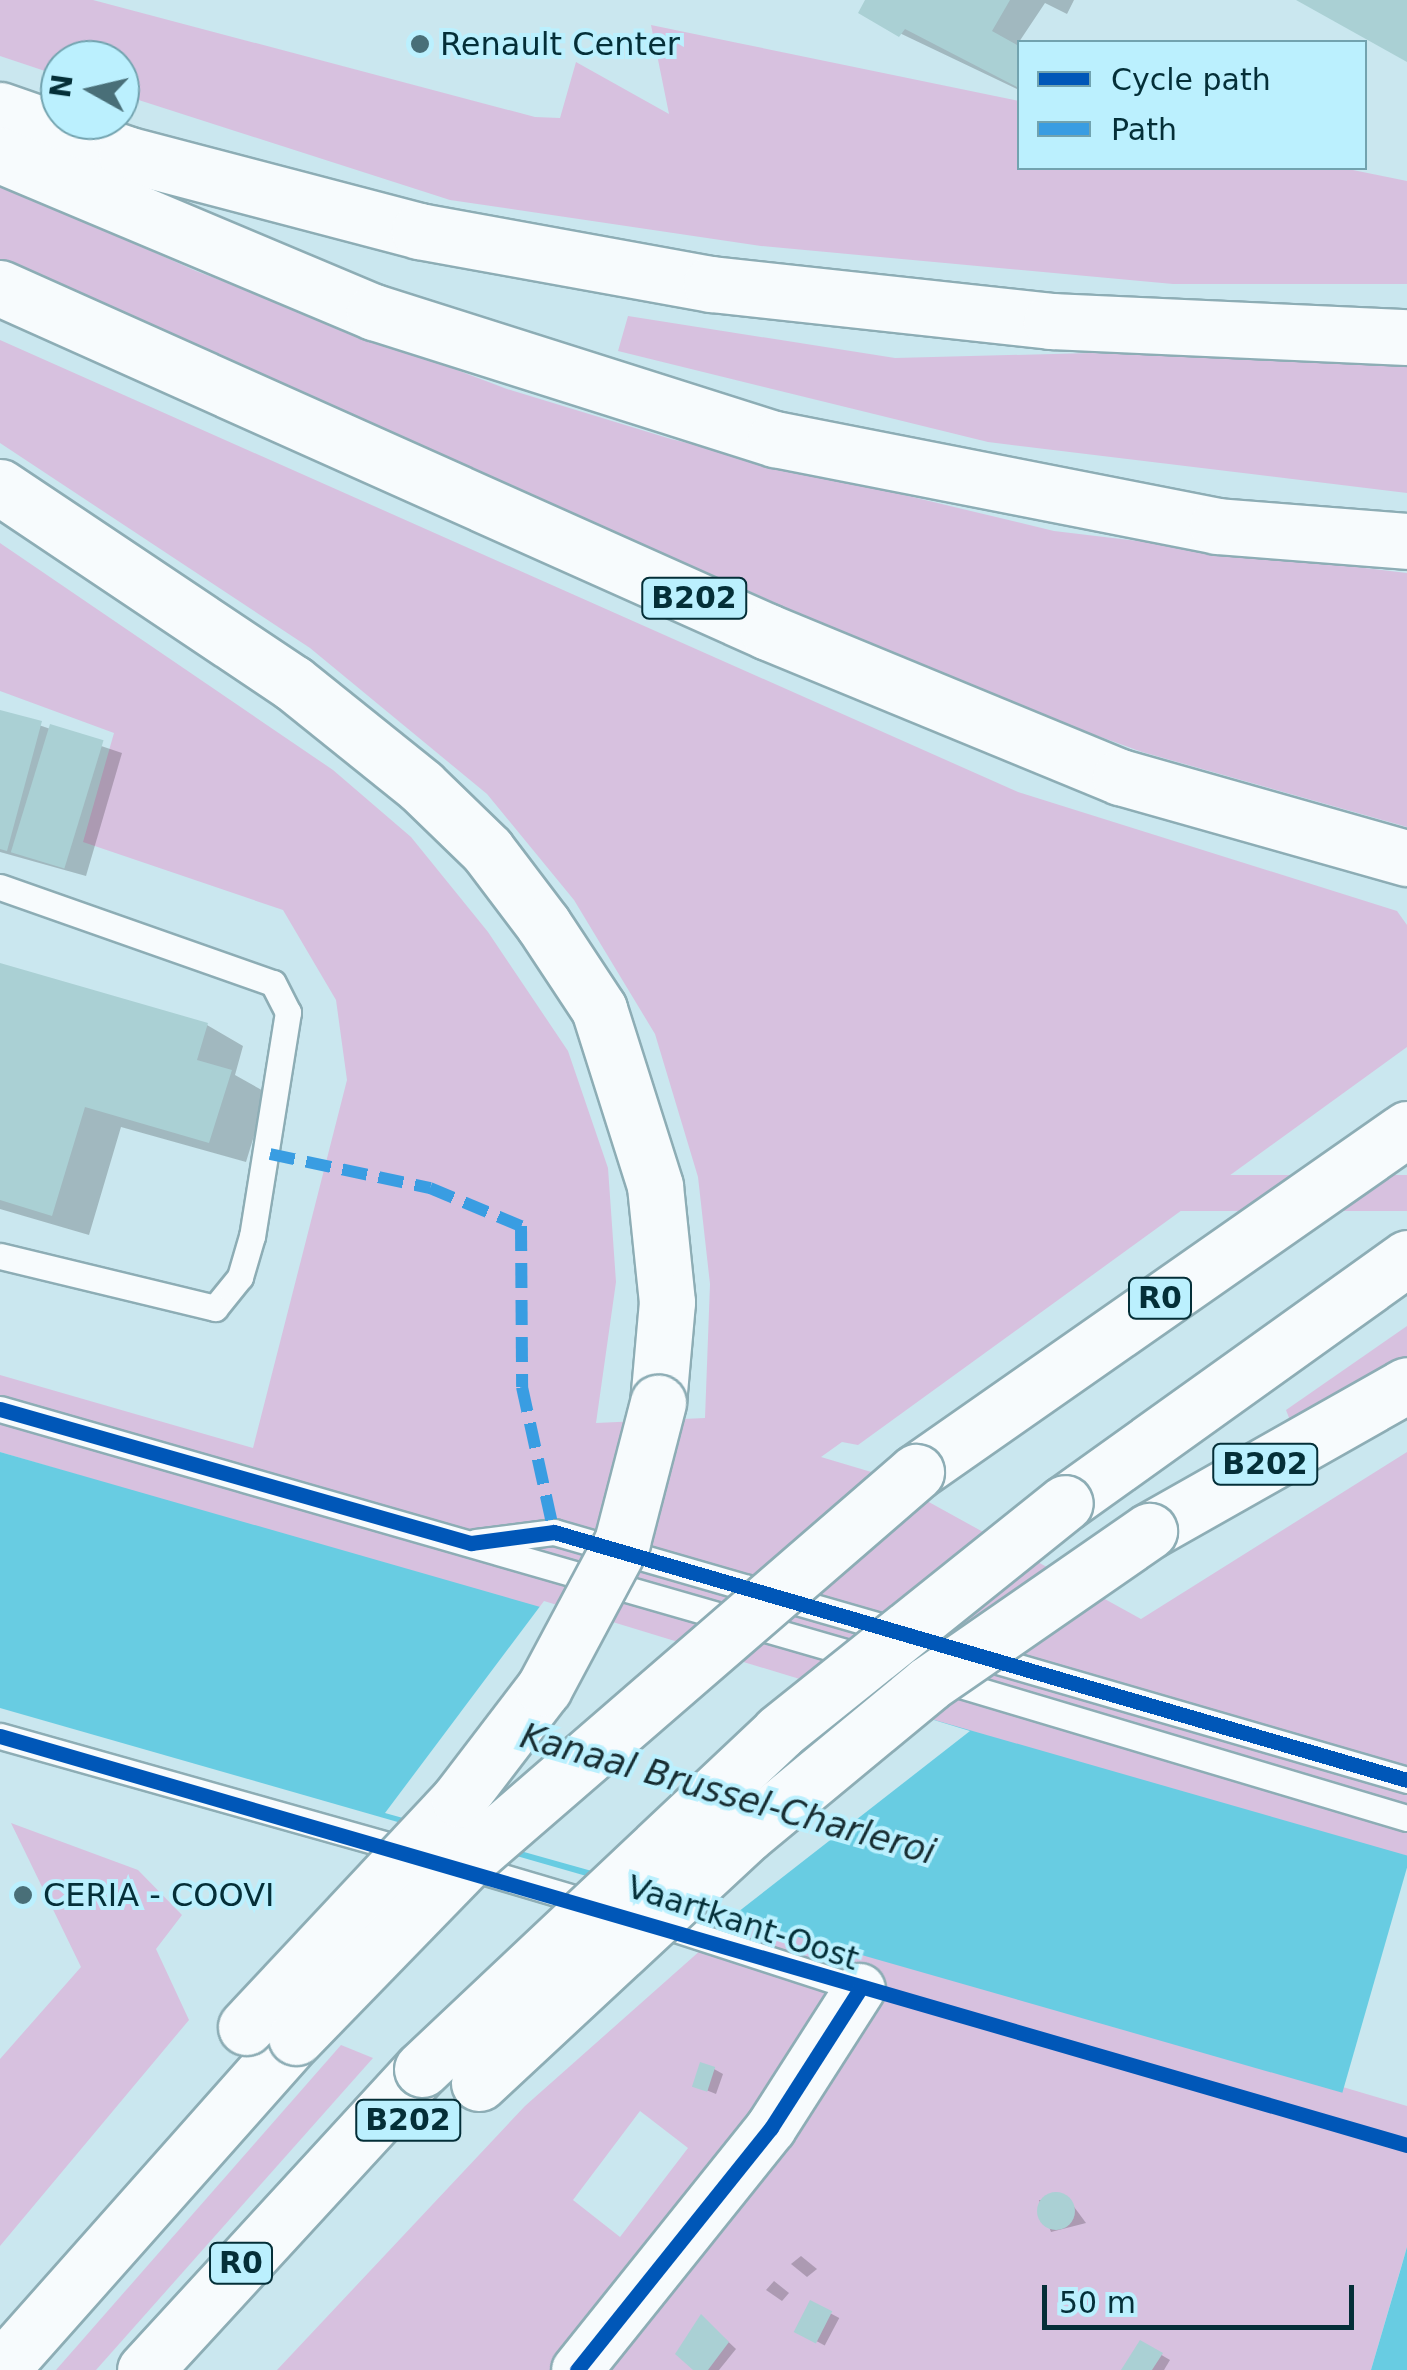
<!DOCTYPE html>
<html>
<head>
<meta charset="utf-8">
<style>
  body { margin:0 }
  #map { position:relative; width:1407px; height:2370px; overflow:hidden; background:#cae7ef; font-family:"DejaVu Sans",sans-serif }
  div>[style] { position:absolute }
  .green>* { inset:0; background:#d7c1df; transform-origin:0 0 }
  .water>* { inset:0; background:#68cce2; transform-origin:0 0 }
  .pier>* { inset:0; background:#cae7ef }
  .shadow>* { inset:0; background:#0003; transform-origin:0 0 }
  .building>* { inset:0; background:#aad0d4; transform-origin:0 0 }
  .round { border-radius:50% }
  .roads { filter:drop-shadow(2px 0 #8dadb5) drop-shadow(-2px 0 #8dadb5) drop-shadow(0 2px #8dadb5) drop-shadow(0 -2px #8dadb5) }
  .lane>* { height:25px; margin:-12.5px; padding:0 12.5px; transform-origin:12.5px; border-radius:12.5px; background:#f7fbfd }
  .street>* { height:50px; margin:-25px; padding:0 25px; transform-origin:25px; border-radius:25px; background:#f7fbfd }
  .highway>* { height:55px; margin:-27.5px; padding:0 27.5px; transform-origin:27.5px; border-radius:27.5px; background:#f7fbfd }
  .bridges { filter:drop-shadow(2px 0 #8dadb5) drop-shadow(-2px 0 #8dadb5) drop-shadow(0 2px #8dadb5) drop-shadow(0 -2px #8dadb5) }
  .highway-bridge>* { height:55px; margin:-27.5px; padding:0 27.5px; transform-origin:27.5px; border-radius:27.5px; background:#f7fbfd }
  .quiet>* { height:12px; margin-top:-6px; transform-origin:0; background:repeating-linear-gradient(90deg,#399de2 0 25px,transparent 0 37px) }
  .cycleway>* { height:15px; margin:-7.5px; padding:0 7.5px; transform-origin:7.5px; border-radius:7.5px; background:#0057b8 }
  .dots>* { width:28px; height:28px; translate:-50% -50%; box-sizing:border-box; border:5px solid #bbf0fe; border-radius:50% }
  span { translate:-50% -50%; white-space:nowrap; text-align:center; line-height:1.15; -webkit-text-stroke:8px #bbf0fe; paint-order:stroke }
  .shield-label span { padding:2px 8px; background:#bbf0fe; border:2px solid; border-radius:8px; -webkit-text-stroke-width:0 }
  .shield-label { font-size:30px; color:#042f38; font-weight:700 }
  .poi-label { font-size:32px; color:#042f38 }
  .left { translate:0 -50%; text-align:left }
  .street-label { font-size:32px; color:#042f38 }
  .water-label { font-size:35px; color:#182e33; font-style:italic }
  .legend { position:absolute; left:1017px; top:40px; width:350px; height:130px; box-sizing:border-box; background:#bbf0fe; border:2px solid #72a3af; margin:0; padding:12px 18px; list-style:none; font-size:30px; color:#042f38 }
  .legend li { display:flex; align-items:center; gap:20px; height:50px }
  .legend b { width:50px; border:2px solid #72a3af }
  .north { position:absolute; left:40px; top:40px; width:100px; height:100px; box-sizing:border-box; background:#bbf0fe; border:2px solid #72a3af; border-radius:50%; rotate:278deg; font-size:28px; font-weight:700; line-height:40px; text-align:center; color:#042f38 }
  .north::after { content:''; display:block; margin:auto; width:35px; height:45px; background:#496f78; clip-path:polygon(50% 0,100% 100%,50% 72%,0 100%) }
  .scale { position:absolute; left:1042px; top:2285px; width:312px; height:45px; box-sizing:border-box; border:5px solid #042f38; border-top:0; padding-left:12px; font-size:30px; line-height:35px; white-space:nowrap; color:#042f38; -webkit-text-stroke:8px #bbf0fe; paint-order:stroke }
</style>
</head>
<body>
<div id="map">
  <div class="green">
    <div style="clip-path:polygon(0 0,93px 0,535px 117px,560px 118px,576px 62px,669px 114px,651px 25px,738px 43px,1019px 101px,1019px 168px,1343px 168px,1407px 181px,1407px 284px,1173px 284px,761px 246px,450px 200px,120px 94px,120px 60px,60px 60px,60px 76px,0 56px)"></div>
    <div style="clip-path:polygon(0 183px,196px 271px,507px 389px,671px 439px,1054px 531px,1407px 573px,1407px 827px,1142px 752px,974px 691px,0 259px)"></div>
    <div style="clip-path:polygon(628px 316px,895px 358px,1091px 353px,1407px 364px,1407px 493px,988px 442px,618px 351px)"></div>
    <div style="clip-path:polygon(0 340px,1018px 792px,1397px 911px,1407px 925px,1407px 1047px,858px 1445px,842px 1442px,821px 1457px,878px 1474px,1141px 1619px,1407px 1452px,1407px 1867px,0 1452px,0 1375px,253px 1448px,347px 1080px,336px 1000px,283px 910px,83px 842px,114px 733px,0 691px,0 543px,333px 770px,411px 837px,488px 932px,568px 1051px,608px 1168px,616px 1282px,596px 1423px,705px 1418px,710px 1284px,698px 1177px,655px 1034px,574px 900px,487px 794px,310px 648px,0 443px)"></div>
    <div style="left:1407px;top:1175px;width:36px;height:553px;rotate:90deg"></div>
    <div style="clip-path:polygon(1407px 1326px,1407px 1360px,1291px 1423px,1286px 1410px)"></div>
    <div style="clip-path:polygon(11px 1823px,138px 1870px,182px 1915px,156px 1949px,189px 2020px,0 2246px,0 2059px,81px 1967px)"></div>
    <div style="clip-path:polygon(evenodd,746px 1910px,1407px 2106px,1407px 2247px,1371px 2370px,277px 2370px,525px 2106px,746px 1910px,640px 2111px,688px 2148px,620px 2237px,573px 2200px,640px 2111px)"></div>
    <div style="clip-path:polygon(341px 2045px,373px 2058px,96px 2370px,56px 2370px)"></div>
  </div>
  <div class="water">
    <div style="left:0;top:1452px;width:1467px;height:246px;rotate:16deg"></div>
    <div style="clip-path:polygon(1407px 2247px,1407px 2370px,1371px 2370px,1401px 2268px)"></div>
  </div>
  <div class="pier">
    <div style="clip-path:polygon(544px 1601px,970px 1731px,738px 1912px,385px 1813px)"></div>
  </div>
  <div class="shadow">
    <div style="clip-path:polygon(868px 0,1074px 0,1067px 14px,1045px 3px,1019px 42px,1019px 90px,889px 28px)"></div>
    <div style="clip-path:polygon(0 712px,122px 753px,86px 876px,0 852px)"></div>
    <div style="clip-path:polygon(0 965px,207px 1025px,243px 1046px,235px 1075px,267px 1093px,246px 1162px,121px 1127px,89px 1235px,0 1209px)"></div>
    <div style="clip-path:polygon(714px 2069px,723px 2074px,716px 2094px,696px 2086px)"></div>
    <div style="clip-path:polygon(1039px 2200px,1069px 2200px,1086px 2223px,1051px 2232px)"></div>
    <div style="clip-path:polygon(801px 2256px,817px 2269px,807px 2277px,791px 2264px)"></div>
    <div style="clip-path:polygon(774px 2281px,789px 2293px,782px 2301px,766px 2290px)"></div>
    <div style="left:811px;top:2303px;width:32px;height:31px;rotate:28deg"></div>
    <div style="clip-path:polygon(702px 2317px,736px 2349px,719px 2370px,696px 2370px)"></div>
    <div style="clip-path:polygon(1141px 2343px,1170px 2360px,1164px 2370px,1124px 2370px)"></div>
  </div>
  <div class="building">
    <div style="clip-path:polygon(865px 0,1010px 0,992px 31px,1019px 46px,1019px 88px,905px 29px,899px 37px,858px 13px)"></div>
    <div style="clip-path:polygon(1296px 0,1407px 0,1407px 62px)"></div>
    <div style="clip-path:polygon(0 710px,42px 721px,7px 851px,0 849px)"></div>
    <div style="left:50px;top:724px;width:56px;height:134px;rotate:17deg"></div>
    <div style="clip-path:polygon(0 963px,208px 1023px,197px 1060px,232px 1070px,209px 1143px,85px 1107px,52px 1216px,0 1200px)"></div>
    <div style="left:700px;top:2062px;width:16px;height:26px;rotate:18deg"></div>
    <div class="round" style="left:1037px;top:2192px;width:38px;height:38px"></div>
    <div style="left:810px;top:2300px;width:25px;height:36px;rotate:27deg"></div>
    <div style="clip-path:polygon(701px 2314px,729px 2342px,708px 2370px,693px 2370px,675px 2354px)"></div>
    <div style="clip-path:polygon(1140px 2340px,1163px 2353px,1152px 2370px,1121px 2370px)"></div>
  </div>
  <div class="roads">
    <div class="lane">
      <div style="left:0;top:887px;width:289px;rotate:19.4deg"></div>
      <div style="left:273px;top:983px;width:33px;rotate:63deg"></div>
      <div style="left:288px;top:1012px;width:227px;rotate:99.1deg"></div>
      <div style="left:252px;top:1236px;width:43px;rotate:106.3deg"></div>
      <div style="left:240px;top:1277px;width:40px;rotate:129deg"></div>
      <div style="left:215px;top:1308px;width:221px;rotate:-166.4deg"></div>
      <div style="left:0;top:1409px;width:905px;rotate:16.03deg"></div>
      <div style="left:476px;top:1542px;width:79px;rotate:-7.3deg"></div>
      <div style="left:554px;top:1532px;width:361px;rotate:16.1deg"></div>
      <div style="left:977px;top:1655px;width:448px;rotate:16.2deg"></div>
      <div style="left:937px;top:1678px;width:490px;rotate:16.6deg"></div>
      <div style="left:0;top:1736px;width:430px;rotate:15.7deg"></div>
      <div style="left:462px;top:1865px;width:141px;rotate:16.5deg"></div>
      <div style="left:654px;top:1922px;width:217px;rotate:18deg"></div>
    </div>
    <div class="street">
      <div style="left:577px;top:2370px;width:310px;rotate:-51.3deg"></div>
      <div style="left:771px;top:2128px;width:165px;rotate:-57.4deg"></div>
    </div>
    <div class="highway">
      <div style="left:0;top:110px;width:133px;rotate:19.2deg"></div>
      <div style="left:126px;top:154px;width:303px;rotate:14.7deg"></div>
      <div style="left:419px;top:231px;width:297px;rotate:10.3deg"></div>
      <div style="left:711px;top:284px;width:342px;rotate:6.2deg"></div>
      <div style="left:1051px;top:321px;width:356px;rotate:2.6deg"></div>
      <div style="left:0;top:155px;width:406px;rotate:22.8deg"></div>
      <div style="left:374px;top:312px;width:421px;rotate:17.6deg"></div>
      <div style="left:775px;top:439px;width:450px;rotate:11.1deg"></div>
      <div style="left:1217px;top:526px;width:191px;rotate:4.5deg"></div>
      <div style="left:0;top:288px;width:842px;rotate:24.13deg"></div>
      <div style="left:768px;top:632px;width:381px;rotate:22.4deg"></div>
      <div style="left:1120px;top:777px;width:298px;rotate:15.8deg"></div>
      <div style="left:0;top:487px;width:353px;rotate:33.8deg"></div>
      <div style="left:293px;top:683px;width:164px;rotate:38.8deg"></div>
      <div style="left:421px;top:786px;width:92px;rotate:44.1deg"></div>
      <div style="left:487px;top:850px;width:93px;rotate:52.9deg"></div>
      <div style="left:543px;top:924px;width:102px;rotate:56.6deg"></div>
      <div style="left:599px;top:1009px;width:186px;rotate:72.4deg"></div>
      <div style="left:655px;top:1186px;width:117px;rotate:84.1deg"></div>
      <div style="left:667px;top:1302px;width:101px;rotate:95.1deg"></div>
      <div style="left:916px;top:1472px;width:599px;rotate:-34.94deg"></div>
      <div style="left:1065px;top:1503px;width:421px;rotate:-35.6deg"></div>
      <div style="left:1149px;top:1531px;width:296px;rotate:-29.5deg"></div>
      <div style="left:0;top:2370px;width:446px;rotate:-48.4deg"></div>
      <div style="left:145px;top:2370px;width:409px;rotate:-47.4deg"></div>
    </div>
  </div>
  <div class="bridges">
    <div class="highway-bridge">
      <div style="left:246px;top:2027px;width:312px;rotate:-46.9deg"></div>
      <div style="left:459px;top:1799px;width:140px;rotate:-52.6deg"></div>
      <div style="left:544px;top:1688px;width:166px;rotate:-61.9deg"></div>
      <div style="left:622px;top:1542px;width:144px;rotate:-75.5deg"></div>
      <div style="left:296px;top:2037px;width:250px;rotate:-45.8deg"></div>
      <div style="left:470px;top:1858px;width:590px;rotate:-40.88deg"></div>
      <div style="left:422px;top:2069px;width:491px;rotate:-43.3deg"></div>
      <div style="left:779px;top:1732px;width:366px;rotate:-38.7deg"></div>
      <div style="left:479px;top:2083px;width:366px;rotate:-42.9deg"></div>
      <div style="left:747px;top:1834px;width:235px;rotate:-39.6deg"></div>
      <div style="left:928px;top:1684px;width:269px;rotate:-34.7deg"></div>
    </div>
  </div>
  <div class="quiet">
    <div style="left:270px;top:1154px;width:164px;rotate:12deg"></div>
    <div style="left:430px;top:1188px;width:99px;rotate:22.7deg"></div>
    <div style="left:521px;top:1226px;width:161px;rotate:89.6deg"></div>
    <div style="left:522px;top:1387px;width:148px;rotate:77.6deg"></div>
  </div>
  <div class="cycleway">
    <div style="left:0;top:1409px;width:490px;rotate:15.9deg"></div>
    <div style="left:471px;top:1543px;width:84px;rotate:-7.5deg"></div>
    <div style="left:554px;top:1532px;width:888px;rotate:16.21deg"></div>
    <div style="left:0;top:1736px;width:1465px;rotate:16.21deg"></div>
    <div style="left:577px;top:2370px;width:310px;rotate:-51.3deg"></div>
    <div style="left:771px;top:2128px;width:165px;rotate:-57.4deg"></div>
  </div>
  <div class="dots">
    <div style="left:420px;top:44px;background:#496f78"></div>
    <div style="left:23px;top:1895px;background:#496f78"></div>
  </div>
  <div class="shield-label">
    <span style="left:694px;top:598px">B202</span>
    <span style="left:1160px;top:1298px">R0</span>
    <span style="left:1265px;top:1464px">B202</span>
    <span style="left:408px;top:2120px">B202</span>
    <span style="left:241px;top:2263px">R0</span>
  </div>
  <div class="poi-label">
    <span class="left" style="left:440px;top:44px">Renault Center</span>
    <span class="left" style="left:43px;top:1895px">CERIA - COOVI</span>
  </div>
  <div class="street-label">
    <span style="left:743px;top:1923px;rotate:18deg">Vaartkant-Oost</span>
  </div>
  <div class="water-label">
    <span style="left:728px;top:1794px;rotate:16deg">Kanaal Brussel-Charleroi</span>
  </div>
  <ul class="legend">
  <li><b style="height:12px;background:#0057b8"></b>Cycle path</li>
  <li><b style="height:12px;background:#399de2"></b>Path</li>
  </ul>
  <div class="north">N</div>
  <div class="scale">50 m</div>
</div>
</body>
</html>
